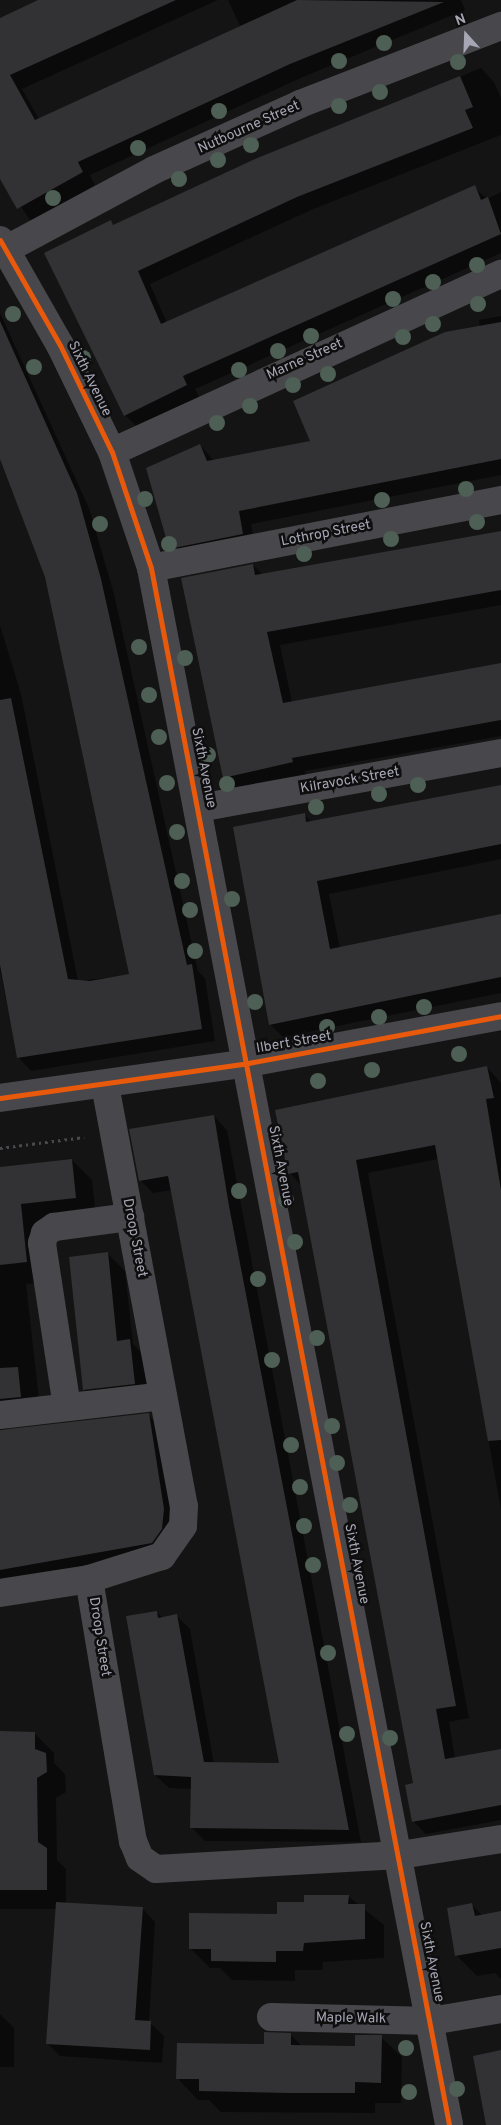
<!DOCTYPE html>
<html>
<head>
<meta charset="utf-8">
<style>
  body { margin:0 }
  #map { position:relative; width:501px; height:2125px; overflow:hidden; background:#141414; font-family:Overpass,sans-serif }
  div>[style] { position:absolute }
  .shadow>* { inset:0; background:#0007 }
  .building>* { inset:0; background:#323133 }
  .path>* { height:3px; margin-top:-1.5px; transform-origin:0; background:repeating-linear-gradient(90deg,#4a4a4e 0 2.5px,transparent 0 6.5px) }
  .minor>* { height:28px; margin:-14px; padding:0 14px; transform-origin:14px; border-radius:14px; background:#48484c }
  .cycleway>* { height:5px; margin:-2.5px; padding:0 2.5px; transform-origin:2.5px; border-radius:2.5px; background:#e8590c }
  .trees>* { width:16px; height:16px; margin:-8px; border-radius:50%; background:#4e5f55 }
  span { translate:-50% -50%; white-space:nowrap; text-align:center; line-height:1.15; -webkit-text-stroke:5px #0f0e0f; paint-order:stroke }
  .street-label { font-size:14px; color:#a6a6b4 }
  .north { position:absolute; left:441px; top:10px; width:50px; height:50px; -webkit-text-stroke:4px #0f0e0f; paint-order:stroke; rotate:340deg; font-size:14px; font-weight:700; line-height:20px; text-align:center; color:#a6a6b4 }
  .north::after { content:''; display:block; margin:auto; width:18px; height:22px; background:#a6a6b4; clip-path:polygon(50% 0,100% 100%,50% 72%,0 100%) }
</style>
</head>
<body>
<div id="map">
  <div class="shadow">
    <div style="clip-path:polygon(41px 0,218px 0,22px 89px,39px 119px,240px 26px,228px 0,461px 0,465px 10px,303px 77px,90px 175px,95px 185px,31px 221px,0 177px,0 20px)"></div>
    <div style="clip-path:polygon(481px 68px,494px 82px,501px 98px,501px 135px,311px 210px,150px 284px,167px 323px,474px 187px,487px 199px,501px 192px,501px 253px,195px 389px,200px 398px,138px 428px,125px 415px,110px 222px,114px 226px,255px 161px)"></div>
    <div style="clip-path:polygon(0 313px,89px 508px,114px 594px,198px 971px,205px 978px,215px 1041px,31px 1071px,18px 1057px,0 971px,0 625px,21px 694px,78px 981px,131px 975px,46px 577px,0 453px)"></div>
    <div style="clip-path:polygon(501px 316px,501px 475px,251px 524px,256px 547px,189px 560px,167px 537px,200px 445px,214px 461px,312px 442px,480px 327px,479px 320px)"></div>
    <div style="clip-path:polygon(501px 532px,501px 605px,280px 645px,292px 702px,501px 664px,501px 736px,305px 771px,306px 775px,237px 790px,224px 777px,253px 565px,263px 575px)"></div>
    <div style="clip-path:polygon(501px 787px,501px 859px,329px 894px,340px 948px,501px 917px,501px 993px,283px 1037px,270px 1024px,305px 815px,312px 823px)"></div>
    <div style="clip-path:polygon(487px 1067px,501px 1083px,501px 1510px,438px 1159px,368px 1173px,469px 1718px,449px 1722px,455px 1758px,501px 1750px,501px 1820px,426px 1834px,413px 1821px,414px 1784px,301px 1185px,290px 1173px)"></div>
    <div style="clip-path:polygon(214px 1116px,227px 1130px,361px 1842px,205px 1841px,192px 1828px,192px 1789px,169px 1788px,155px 1775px,157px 1612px,163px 1618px,177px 1616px,190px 1629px,214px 1764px,281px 1764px,172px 1190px,153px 1193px,140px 1180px)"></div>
    <div style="clip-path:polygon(72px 1160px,92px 1180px,96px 1218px,41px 1224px,47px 1282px,26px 1284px,41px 1417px,11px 1423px,7px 1431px,148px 1415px,168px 1435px,181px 1550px,0 1585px,0 1168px)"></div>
    <div style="clip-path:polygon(107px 1253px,125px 1271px,133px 1344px,147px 1358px,152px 1401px,102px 1407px,84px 1389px)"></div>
    <div style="clip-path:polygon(0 1732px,34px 1733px,54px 1753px,54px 1763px,65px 1774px,66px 1792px,56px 1798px,57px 1860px,66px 1869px,66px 1904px,142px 1908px,155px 1922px,149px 2022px,164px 2036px,162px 2063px,60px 2056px,47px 2043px,57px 1909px,0 1909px)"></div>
    <div style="clip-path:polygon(348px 1896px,384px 1925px,384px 1958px,323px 1962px,322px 1970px,295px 1970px,295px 1981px,232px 1980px,220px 1968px,210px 1968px,190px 1948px,306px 1903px)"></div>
    <div style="clip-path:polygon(472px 1905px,483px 1916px,501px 1913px,501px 1979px,495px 1973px,477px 1976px,456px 1955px)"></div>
    <div style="clip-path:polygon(0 2014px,14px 2028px,14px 2067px,0 2067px)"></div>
    <div style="clip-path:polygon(290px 2034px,303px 2047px,356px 2047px,381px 2037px,402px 2057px,401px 2103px,375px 2103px,375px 2113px,221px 2112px,209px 2100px,198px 2100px,178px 2079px)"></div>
  </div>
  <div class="building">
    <div style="clip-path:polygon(38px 0,176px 0,10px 75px,35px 120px,297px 0,444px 2px,290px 64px,78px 162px,83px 172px,17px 209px,0 179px,0 18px)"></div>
    <div style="clip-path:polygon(460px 76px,473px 107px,465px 110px,473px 128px,297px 197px,138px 271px,161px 324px,475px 185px,481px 200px,488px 197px,501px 234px,183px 376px,187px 385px,124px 416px,44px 253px,111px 220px,113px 225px,255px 159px)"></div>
    <div style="clip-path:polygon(0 321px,77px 493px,101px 579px,187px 965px,192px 964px,202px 1029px,17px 1058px,0 965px,0 700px,11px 698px,68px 979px,90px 981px,129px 974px,45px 577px,0 459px)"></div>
    <div style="clip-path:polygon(501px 322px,501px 459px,239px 511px,243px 534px,174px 548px,172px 537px,166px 538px,146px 468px,200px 444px,207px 461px,310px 441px,293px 401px,445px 332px)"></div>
    <div style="clip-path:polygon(501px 531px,501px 590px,267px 632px,283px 703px,501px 663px,501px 720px,292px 758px,293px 762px,223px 778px,181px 578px,253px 564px,255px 575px)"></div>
    <div style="clip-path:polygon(501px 785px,501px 844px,317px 881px,330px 949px,501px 914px,501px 977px,269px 1025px,233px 827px,305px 813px,306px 822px)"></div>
    <div style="clip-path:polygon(487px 1066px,494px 1098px,486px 1099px,501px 1190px,501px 1440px,488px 1441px,435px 1145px,356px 1160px,456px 1706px,436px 1709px,445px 1759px,501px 1749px,501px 1805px,412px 1822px,405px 1785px,413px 1783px,298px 1172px,288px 1174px,275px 1110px)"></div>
    <div style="clip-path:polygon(214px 1115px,229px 1206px,349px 1830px,190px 1828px,191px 1777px,154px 1775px,126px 1616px,157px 1611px,158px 1618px,177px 1614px,204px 1762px,279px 1763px,168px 1176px,139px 1181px,129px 1129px)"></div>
    <div style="clip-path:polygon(72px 1159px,76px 1198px,21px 1204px,27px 1262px,0 1265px,0 1167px)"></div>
    <div style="clip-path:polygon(108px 1252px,117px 1341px,130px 1339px,135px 1384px,83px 1390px,69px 1257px)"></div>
    <div style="clip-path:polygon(18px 1367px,21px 1397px,0 1399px,0 1368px)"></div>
    <div style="clip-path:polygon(149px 1413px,164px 1509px,162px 1529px,152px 1543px,0 1570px,0 1430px)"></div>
    <div style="clip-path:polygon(0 1731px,35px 1732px,35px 1749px,46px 1753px,47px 1772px,37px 1778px,38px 1842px,47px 1848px,47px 1890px,0 1890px)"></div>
    <div style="clip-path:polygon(304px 1895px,349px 1895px,348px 1904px,365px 1904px,365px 1939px,304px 1943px,303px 1951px,276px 1951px,276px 1962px,211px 1961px,211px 1949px,189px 1949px,189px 1913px,277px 1914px,277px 1902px,304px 1902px)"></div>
    <div style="clip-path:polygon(56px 1902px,143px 1907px,135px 2020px,151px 2021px,150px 2050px,46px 2044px)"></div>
    <div style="clip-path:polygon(472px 1903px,475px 1916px,501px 1911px,501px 1948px,455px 1956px,447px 1908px)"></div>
    <div style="clip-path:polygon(264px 2032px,291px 2033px,291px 2045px,355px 2046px,355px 2035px,382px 2035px,381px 2083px,355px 2082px,355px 2093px,290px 2093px,199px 2091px,199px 2079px,176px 2079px,177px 2043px,264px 2044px)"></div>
    <div style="clip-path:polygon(501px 2050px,501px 2125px,486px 2125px,473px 2056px)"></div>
  </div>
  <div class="path">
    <div style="left:0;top:1148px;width:85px;rotate:-7.5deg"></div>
  </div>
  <div class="minor">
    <div style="left:0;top:240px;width:121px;rotate:60.3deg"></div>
    <div style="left:60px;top:345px;width:119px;rotate:64.1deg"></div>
    <div style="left:112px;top:452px;width:122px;rotate:71.4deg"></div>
    <div style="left:151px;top:568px;width:1585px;rotate:79.16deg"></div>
    <div style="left:5px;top:250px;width:169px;rotate:-28.2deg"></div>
    <div style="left:154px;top:170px;width:160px;rotate:-24.3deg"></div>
    <div style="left:300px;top:104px;width:216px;rotate:-21.2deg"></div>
    <div style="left:112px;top:452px;width:428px;rotate:-24.6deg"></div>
    <div style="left:151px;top:568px;width:357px;rotate:-11deg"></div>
    <div style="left:199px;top:808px;width:307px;rotate:-10.3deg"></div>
    <div style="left:105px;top:1085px;width:428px;rotate:79.4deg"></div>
    <div style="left:184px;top:1506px;width:20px;rotate:93deg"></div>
    <div style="left:183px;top:1526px;width:37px;rotate:125deg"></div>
    <div style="left:162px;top:1556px;width:77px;rotate:162.5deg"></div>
    <div style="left:89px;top:1579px;width:266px;rotate:80.5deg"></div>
    <div style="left:133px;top:1841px;width:18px;rotate:68deg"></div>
    <div style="left:140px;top:1858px;width:19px;rotate:35deg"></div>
    <div style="left:156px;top:1869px;width:244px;rotate:-3.3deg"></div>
    <div style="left:400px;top:1855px;width:102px;rotate:-9deg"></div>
    <div style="left:0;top:1098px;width:250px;rotate:-8deg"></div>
    <div style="left:248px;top:1063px;width:257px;rotate:-10.5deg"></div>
    <div style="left:67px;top:1407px;width:166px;rotate:-98.7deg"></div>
    <div style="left:42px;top:1243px;width:10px;rotate:-73deg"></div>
    <div style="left:45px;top:1233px;width:11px;rotate:-34deg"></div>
    <div style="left:54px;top:1227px;width:77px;rotate:-7.5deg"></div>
    <div style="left:0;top:1415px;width:164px;rotate:-6.6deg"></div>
    <div style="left:0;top:1593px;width:90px;rotate:-8.9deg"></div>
    <div style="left:271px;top:2017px;width:160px;rotate:1.4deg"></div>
    <div style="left:431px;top:2021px;width:71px;rotate:-9.7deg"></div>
  </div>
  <div class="cycleway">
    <div style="left:0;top:240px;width:121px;rotate:60.3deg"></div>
    <div style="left:60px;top:345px;width:119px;rotate:64.1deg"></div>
    <div style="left:112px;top:452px;width:122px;rotate:71.4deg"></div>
    <div style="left:151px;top:568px;width:1585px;rotate:79.16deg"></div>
    <div style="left:0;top:1098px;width:250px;rotate:-8deg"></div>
    <div style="left:248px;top:1063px;width:257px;rotate:-10.5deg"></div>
  </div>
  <div class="trees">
    <div style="left:384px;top:43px"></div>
    <div style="left:339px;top:61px"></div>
    <div style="left:458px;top:62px"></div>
    <div style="left:380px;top:92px"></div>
    <div style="left:339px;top:106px"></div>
    <div style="left:219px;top:111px"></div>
    <div style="left:251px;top:145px"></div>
    <div style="left:138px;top:148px"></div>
    <div style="left:218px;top:160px"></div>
    <div style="left:179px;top:179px"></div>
    <div style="left:53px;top:198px"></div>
    <div style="left:477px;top:265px"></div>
    <div style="left:433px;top:282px"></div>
    <div style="left:393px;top:299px"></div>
    <div style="left:478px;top:304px"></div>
    <div style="left:13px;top:314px"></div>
    <div style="left:433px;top:324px"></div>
    <div style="left:311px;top:336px"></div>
    <div style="left:403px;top:337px"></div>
    <div style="left:278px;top:351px"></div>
    <div style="left:83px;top:358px"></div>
    <div style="left:34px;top:367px"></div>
    <div style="left:239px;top:370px"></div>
    <div style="left:328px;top:374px"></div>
    <div style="left:293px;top:385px"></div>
    <div style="left:250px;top:406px"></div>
    <div style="left:217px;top:423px"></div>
    <div style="left:466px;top:489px"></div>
    <div style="left:145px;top:499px"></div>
    <div style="left:382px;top:500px"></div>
    <div style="left:477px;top:522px"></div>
    <div style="left:100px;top:524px"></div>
    <div style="left:391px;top:539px"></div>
    <div style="left:169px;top:544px"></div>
    <div style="left:304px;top:554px"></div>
    <div style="left:139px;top:647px"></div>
    <div style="left:185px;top:658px"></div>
    <div style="left:149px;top:695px"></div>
    <div style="left:159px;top:737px"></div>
    <div style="left:208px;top:755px"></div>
    <div style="left:167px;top:783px"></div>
    <div style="left:227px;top:784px"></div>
    <div style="left:418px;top:785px"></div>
    <div style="left:379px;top:794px"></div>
    <div style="left:316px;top:807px"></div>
    <div style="left:177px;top:832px"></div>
    <div style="left:182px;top:881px"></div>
    <div style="left:232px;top:899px"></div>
    <div style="left:190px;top:910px"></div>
    <div style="left:195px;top:951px"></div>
    <div style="left:255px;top:1002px"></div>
    <div style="left:424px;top:1007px"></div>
    <div style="left:379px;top:1017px"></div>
    <div style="left:327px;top:1027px"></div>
    <div style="left:459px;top:1054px"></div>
    <div style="left:372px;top:1070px"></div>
    <div style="left:318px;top:1081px"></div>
    <div style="left:239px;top:1191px"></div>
    <div style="left:286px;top:1200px"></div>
    <div style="left:295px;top:1242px"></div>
    <div style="left:258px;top:1279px"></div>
    <div style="left:317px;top:1338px"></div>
    <div style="left:272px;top:1360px"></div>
    <div style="left:332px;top:1426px"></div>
    <div style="left:291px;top:1445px"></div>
    <div style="left:337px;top:1463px"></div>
    <div style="left:300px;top:1487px"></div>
    <div style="left:350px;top:1505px"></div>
    <div style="left:304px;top:1526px"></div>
    <div style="left:313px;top:1565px"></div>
    <div style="left:328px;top:1653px"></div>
    <div style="left:347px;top:1734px"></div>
    <div style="left:390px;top:1738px"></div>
    <div style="left:406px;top:2048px"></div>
    <div style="left:457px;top:2089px"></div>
    <div style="left:409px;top:2092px"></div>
  </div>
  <div class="street-label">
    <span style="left:249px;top:128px;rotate:-24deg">Nutbourne Street</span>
    <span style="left:305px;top:360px;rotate:-24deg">Marne Street</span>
    <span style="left:89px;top:379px;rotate:64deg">Sixth Avenue</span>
    <span style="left:326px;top:534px;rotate:-11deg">Lothrop Street</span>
    <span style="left:203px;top:768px;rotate:79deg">Sixth Avenue</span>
    <span style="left:350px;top:781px;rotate:-10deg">Kilravock Street</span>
    <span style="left:294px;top:1043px;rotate:-10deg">Ilbert Street</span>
    <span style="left:280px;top:1166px;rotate:79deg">Sixth Avenue</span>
    <span style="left:134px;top:1238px;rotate:79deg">Droop Street</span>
    <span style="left:356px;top:1564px;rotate:79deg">Sixth Avenue</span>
    <span style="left:99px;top:1637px;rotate:81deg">Droop Street</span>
    <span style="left:431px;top:1962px;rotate:79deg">Sixth Avenue</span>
    <span style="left:351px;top:2019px;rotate:1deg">Maple Walk</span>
  </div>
  <div class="north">N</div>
</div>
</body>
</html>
